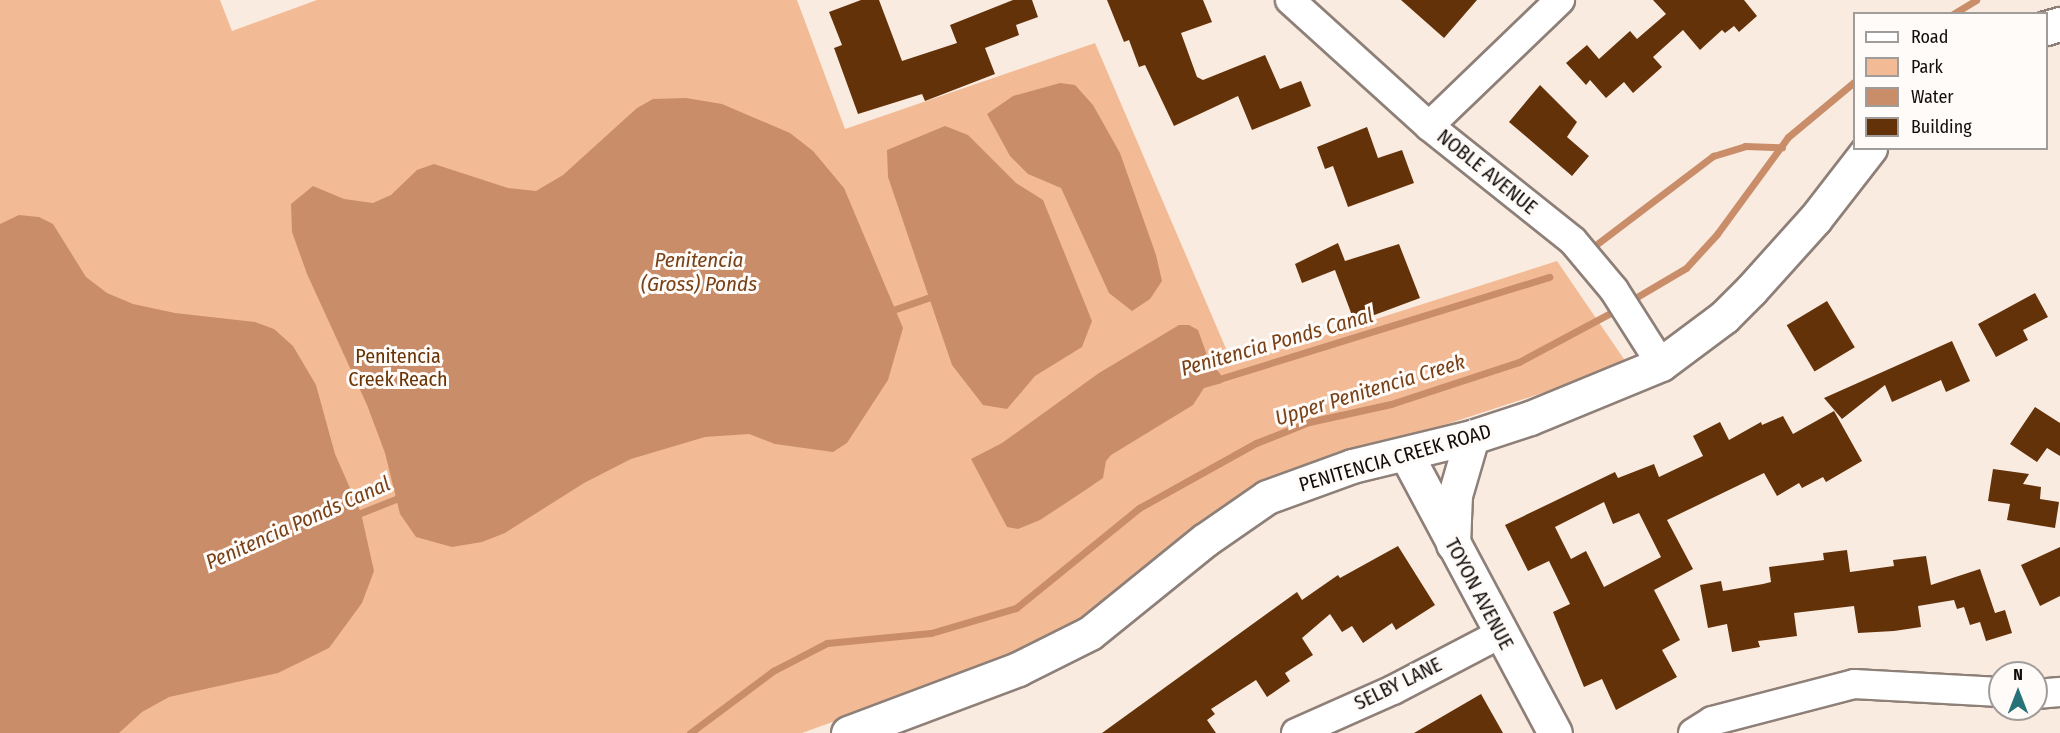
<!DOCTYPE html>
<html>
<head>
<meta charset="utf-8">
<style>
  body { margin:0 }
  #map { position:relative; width:2060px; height:733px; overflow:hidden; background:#faebe1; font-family:"Fira Sans Condensed",sans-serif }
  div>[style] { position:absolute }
  .green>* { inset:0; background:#f3ba96 }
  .water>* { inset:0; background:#c98e69 }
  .stream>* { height:7px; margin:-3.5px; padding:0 3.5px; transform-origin:3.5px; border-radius:3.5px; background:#c98e69 }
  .building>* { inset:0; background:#643209; transform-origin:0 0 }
  .roads { filter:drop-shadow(2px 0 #8e8078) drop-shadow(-2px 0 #8e8078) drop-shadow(0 2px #8e8078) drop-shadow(0 -2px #8e8078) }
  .minor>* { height:28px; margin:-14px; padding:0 14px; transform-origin:14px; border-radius:14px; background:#fff }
  .tertiary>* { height:33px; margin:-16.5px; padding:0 16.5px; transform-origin:16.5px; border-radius:16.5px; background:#fff }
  span { translate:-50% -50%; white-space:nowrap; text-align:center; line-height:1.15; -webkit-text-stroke:6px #fefbf9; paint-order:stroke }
  .street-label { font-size:20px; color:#120d0a }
  .park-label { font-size:20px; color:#693304 }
  .water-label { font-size:21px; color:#794117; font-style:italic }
  .legend { position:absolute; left:1853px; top:12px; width:195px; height:138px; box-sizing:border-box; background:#fefbf9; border:2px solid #a09c99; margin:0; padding:8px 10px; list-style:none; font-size:18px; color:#120d0a }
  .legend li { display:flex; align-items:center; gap:12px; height:30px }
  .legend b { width:30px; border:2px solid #a09c99 }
  .north { position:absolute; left:1988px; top:661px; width:60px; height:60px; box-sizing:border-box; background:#fefbf9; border:2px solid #a09c99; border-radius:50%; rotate:0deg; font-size:16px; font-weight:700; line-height:24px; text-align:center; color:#120d0a }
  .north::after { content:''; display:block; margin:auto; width:21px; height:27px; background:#277178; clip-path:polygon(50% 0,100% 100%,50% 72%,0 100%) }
</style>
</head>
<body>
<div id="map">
  <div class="green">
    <div style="clip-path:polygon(0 0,220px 0,232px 31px,317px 0,797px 0,845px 129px,1095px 43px,1233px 365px,1557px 261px,1628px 365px,1334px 461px,1075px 625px,1015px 656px,802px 733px,0 733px)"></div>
  </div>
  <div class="water">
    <div style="clip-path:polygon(1060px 83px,1075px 85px,1093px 105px,1120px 153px,1156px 255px,1162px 281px,1150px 299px,1132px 311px,1109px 293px,1061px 188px,1028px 174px,1010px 156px,987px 114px,1013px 96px)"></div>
    <div style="clip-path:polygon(686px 98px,722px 104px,790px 133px,813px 151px,844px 188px,903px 328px,888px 380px,847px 443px,833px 452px,775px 444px,749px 434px,705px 437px,631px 459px,584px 483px,505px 533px,482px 542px,452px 547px,416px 537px,400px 514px,385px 453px,367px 405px,307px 274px,292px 232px,291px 204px,313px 186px,344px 199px,373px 203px,391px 195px,417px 170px,434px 164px,508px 188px,536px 191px,563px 175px,637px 108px,653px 99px)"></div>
    <div style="clip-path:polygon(945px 126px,968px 135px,1016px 183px,1043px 200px,1092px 321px,1082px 347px,1035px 376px,1007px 409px,983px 405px,952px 365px,888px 177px,887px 150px)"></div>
    <div style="clip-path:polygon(19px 215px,39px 217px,53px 224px,86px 277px,107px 293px,133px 304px,175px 313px,255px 322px,274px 329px,293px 346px,316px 385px,335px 454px,361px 513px,374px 571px,362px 603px,329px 648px,278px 673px,169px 697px,142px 712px,119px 733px,0 733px,0 224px)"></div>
    <div style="clip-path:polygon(1179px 325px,1189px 325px,1198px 330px,1208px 358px,1224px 379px,1222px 383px,1204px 388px,1193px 405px,1111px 455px,1106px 461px,1103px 478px,1084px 491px,1040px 520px,1018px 529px,1007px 527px,971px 459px,1002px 443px,1099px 373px)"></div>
  </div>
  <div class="stream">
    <div style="left:1953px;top:14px;width:27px;rotate:-31deg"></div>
    <div style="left:1593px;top:247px;width:151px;rotate:-37.2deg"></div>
    <div style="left:1713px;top:156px;width:34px;rotate:-17deg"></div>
    <div style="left:1745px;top:146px;width:37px;rotate:2deg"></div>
    <div style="left:1630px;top:301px;width:65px;rotate:-30.5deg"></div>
    <div style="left:1686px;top:268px;width:46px;rotate:-47.6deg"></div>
    <div style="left:1717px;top:234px;width:120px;rotate:-53.8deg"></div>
    <div style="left:1788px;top:137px;width:86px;rotate:-39.8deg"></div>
    <div style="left:890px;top:311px;width:49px;rotate:-19.2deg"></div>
    <div style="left:1216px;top:380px;width:349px;rotate:-17.2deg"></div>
    <div style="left:353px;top:516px;width:52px;rotate:-21.6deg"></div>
    <div style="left:690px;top:733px;width:104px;rotate:-36.8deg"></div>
    <div style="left:773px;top:671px;width:61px;rotate:-27.4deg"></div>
    <div style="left:827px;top:643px;width:104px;rotate:-5.5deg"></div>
    <div style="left:931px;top:633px;width:89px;rotate:-16.4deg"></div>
    <div style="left:1016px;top:608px;width:159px;rotate:-39.1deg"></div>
    <div style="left:1139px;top:508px;width:134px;rotate:-29.1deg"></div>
    <div style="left:1256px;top:443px;width:57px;rotate:-21.6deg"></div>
    <div style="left:1309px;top:422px;width:84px;rotate:-12.4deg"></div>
    <div style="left:1391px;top:404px;width:135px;rotate:-18.2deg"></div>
    <div style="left:1519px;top:362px;width:112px;rotate:-28.2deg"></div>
  </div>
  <div class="building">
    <div style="clip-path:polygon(861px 0,879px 0,902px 61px,957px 43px,950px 25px,1013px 0,1032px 0,1038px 17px,1016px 25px,1019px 35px,985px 48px,995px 74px,925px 101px,922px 94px,858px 114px,834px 48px,842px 45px,829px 12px)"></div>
    <div style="clip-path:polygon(1107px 0,1203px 0,1212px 22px,1181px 33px,1197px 77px,1203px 80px,1265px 55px,1280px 89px,1301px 81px,1311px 106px,1252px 130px,1238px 96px,1174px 126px,1145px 65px,1139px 67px,1129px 40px,1124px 42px)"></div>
    <div style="clip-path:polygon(1401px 0,1477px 0,1444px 38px)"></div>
    <div style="clip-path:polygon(1653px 0,1744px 0,1757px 16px,1739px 32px,1734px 26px,1725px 33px,1722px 30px,1700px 50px,1683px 30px,1653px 57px,1662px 67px,1633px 93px,1624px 82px,1606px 98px,1590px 80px,1586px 85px,1566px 63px,1587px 45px,1599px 59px,1630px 31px,1637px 39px,1666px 14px)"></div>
    <div style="clip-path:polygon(1540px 85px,1577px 122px,1567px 137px,1589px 156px,1572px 176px,1509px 122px)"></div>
    <div style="clip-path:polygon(1367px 127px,1378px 158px,1402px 150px,1414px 183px,1348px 207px,1333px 166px,1325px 169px,1317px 147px)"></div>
    <div style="clip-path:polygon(1338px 243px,1345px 261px,1399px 244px,1420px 298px,1369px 317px,1365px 313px,1353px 318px,1335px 270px,1302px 283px,1295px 264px)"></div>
    <div style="clip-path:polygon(2035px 293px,2048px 317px,2023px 330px,2028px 340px,1996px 357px,1978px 324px)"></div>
    <div style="left:1827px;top:301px;width:54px;height:47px;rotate:59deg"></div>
    <div style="clip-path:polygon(1952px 341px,1970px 381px,1946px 392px,1941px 380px,1892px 402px,1885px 385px,1842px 419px,1824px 398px)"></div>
    <div style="clip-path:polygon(2035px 407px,2060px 423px,2060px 456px,2047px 448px,2037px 462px,2010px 444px)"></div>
    <div style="clip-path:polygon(evenodd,1834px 411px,1862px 461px,1826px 482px,1823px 477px,1802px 488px,1799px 483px,1777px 496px,1764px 473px,1667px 520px,1693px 569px,1654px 590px,1680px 640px,1662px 650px,1677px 677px,1616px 710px,1602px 679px,1584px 687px,1553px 612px,1570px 604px,1549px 561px,1528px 571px,1505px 525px,1615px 472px,1618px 478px,1654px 464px,1659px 477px,1703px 456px,1693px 436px,1720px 422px,1729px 440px,1761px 422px,1762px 425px,1783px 416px,1793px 434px,1834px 411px,1604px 502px,1613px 524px,1639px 513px,1661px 557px,1604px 587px,1586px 551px,1571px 559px,1555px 527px,1604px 502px)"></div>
    <div style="clip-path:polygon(1993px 469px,2029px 474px,2023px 484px,2041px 487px,2040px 499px,2059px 502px,2055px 528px,2007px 520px,2010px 504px,1988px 501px)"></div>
    <div style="clip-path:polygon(1398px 546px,1435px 605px,1396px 630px,1392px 623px,1363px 643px,1352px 626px,1342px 632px,1330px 614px,1302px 638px,1313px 655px,1285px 673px,1290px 681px,1267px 697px,1256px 680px,1211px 709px,1215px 714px,1207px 720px,1216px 733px,1102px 733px,1297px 592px,1302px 600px,1338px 575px,1340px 578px)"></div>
    <div style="clip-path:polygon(2060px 547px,2060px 596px,2040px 606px,2021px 565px)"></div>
    <div style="clip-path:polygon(1847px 550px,1850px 572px,1894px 566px,1893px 560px,1926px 556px,1931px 585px,1980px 569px,1995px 613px,2005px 610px,2012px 633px,1986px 641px,1980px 622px,1970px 625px,1964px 607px,1957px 609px,1954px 600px,1918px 606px,1921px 627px,1894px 631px,1858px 633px,1854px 606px,1794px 613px,1797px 636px,1758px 641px,1760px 647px,1732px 652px,1727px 624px,1708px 628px,1700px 585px,1721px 581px,1723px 591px,1763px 584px,1771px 582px,1769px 567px,1824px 560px,1823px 553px)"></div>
    <div style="clip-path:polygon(1481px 694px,1503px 733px,1414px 733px)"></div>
  </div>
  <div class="roads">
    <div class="minor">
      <div style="left:1290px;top:0;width:188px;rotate:42.2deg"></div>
      <div style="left:1429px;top:126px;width:184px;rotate:38.6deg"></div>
      <div style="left:1573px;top:241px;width:64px;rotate:50.1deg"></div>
      <div style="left:1614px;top:290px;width:88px;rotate:57.6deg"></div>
      <div style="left:1429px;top:126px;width:182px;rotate:-43.9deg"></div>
      <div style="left:2036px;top:694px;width:24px;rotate:-5deg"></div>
      <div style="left:1296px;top:733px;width:106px;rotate:-23.9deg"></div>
      <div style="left:1393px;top:690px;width:121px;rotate:-27.6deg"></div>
      <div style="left:1693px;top:733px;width:22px;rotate:-32deg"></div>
      <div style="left:1712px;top:721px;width:147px;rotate:-14.6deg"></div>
      <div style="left:1854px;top:684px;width:146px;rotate:3.1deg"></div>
    </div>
    <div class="tertiary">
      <div style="left:2046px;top:28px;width:15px;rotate:-16deg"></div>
      <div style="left:1406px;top:454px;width:316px;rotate:61.9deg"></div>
      <div style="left:1453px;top:544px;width:49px;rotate:-87.7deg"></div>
      <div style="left:1455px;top:495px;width:60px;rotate:-73.7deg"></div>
      <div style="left:848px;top:733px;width:182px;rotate:-20.6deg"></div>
      <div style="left:1018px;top:669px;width:80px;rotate:-26.6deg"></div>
      <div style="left:1090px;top:633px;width:148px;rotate:-39deg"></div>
      <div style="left:1205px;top:540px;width:75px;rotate:-34.7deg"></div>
      <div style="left:1267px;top:497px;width:90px;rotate:-20deg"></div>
      <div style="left:1352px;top:466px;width:123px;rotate:-13.6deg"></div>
      <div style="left:1472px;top:437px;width:61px;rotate:-18.1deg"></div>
      <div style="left:1530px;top:418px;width:142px;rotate:-22.4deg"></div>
      <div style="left:1661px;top:364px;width:79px;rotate:-36.7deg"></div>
      <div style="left:1724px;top:317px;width:38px;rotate:-45deg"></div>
      <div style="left:1751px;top:290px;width:96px;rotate:-48deg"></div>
      <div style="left:1815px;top:219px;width:90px;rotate:-52.2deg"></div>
    </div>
  </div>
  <div class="street-label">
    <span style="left:1487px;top:172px;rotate:39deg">NOBLE AVENUE</span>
    <span style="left:1395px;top:458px;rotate:-16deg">PENITENCIA CREEK ROAD</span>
    <span style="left:1479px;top:594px;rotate:62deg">TOYON AVENUE</span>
    <span style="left:1398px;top:684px;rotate:-26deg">SELBY LANE</span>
  </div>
  <div class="park-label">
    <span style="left:398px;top:368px">Penitencia<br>Creek Reach</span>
  </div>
  <div class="water-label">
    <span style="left:699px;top:272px">Penitencia<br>(Gross) Ponds</span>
    <span style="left:1277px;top:342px;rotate:-16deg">Penitencia Ponds Canal</span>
    <span style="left:1370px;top:390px;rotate:-17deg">Upper Penitencia Creek</span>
    <span style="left:298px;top:523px;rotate:-24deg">Penitencia Ponds Canal</span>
  </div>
  <ul class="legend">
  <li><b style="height:8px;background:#fff"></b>Road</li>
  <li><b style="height:16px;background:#f3ba96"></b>Park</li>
  <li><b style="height:16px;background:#c98e69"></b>Water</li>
  <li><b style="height:16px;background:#643209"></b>Building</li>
  </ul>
  <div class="north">N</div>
</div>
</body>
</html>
